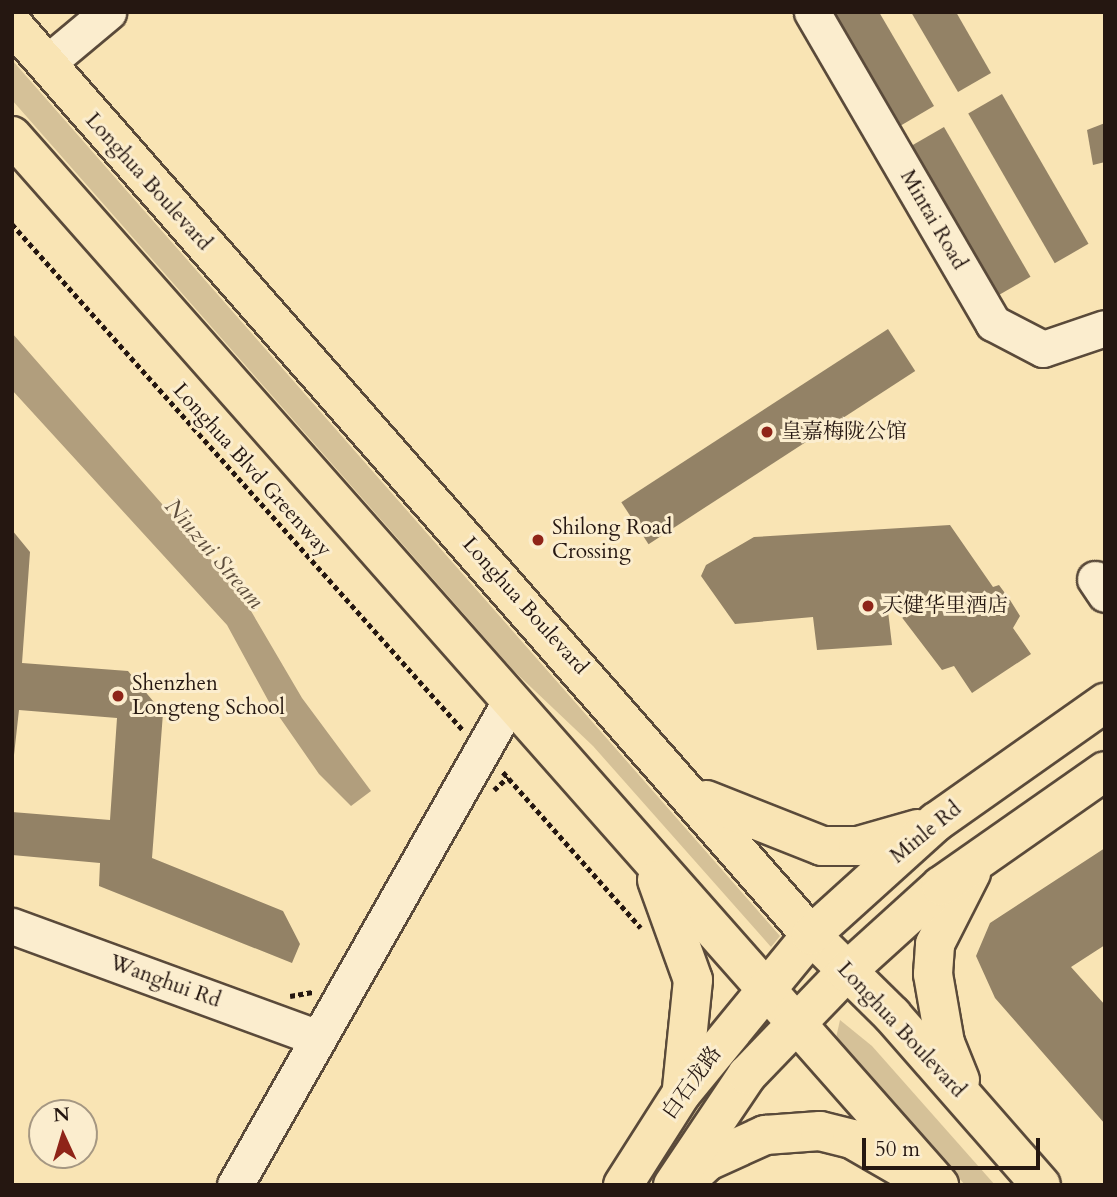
<!DOCTYPE html>
<html>
<head>
<meta charset="utf-8">
<style>
  body { margin:0 }
  #map { position:relative; width:1117px; height:1197px; overflow:hidden; background:#f9e4b4; font-family:Cardo,"Noto Serif SC",serif }
  div>[style] { position:absolute }
  .green>* { inset:0; background:#d5c198 }
  .water>* { inset:0; background:#b19e7d }
  .building>* { inset:0; background:#938266; transform-origin:0 0 }
  .path>* { height:4.5px; margin-top:-2.25px; transform-origin:0; background:repeating-linear-gradient(90deg,#251711 0 5px,transparent 0 8.5px) }
  .roads { filter:drop-shadow(2px 0 #5a4a3a) drop-shadow(-2px 0 #5a4a3a) drop-shadow(0 2px #5a4a3a) drop-shadow(0 -2px #5a4a3a) }
  .minor>* { height:35px; margin:-17.5px; padding:0 17.5px; transform-origin:17.5px; border-radius:17.5px; background:#fbedce }
  .major>* { height:38px; margin:-19px; padding:0 19px; transform-origin:19px; border-radius:19px; background:#f9e4b4 }
  .dots>* { width:19px; height:19px; translate:-50% -50%; box-sizing:border-box; border:4px solid #fbedce; border-radius:50% }
  span { translate:-50% -50%; white-space:nowrap; text-align:center; line-height:1.15; -webkit-text-stroke:6px #fbedce; paint-order:stroke }
  .street-label { font-size:21px; color:#251711 }
  .poi-label { font-size:21px; color:#251711 }
  .left { translate:0 -50%; text-align:left }
  .water-label { font-size:23px; color:#5d4d3c; font-style:italic }
  .frame { position:absolute; inset:0; border:14px solid #251711; pointer-events:none }
  .north { position:absolute; left:28px; top:1099px; width:70px; height:70px; box-sizing:border-box; background:#fbedce; border:2px solid #a59782; border-radius:50%; rotate:356deg; font-size:19px; font-weight:700; line-height:28px; text-align:center; color:#251711 }
  .north::after { content:''; display:block; margin:auto; width:24px; height:32px; background:#8f2418; clip-path:polygon(50% 0,100% 100%,50% 72%,0 100%) }
  .scale { position:absolute; left:862px; top:1138px; width:178px; height:32px; box-sizing:border-box; border:4px solid #251711; border-top:0; padding-left:9px; font-size:21px; line-height:24px; white-space:nowrap; color:#251711; -webkit-text-stroke:5px #fbedce; paint-order:stroke }
</style>
</head>
<body>
<div id="map">
  <div class="green">
    <div style="clip-path:polygon(12px 60px,780px 936px,771px 947px,593px 746px,515px 672px,12px 100px)"></div>
    <div style="clip-path:polygon(840px 1020px,872px 1046px,995px 1185px,965px 1185px,836px 1038px)"></div>
  </div>
  <div class="water">
    <div style="clip-path:polygon(12px 333px,241px 594px,302px 698px,371px 791px,351px 806px,319px 774px,269px 702px,227px 625px,12px 390px)"></div>
  </div>
  <div class="building">
    <div style="clip-path:polygon(834px 12px,879px 12px,934px 106px,900px 126px)"></div>
    <div style="clip-path:polygon(911px 12px,956px 12px,991px 73px,958px 92px)"></div>
    <div style="left:1002px;top:94px;width:173px;height:39px;rotate:60deg"></div>
    <div style="clip-path:polygon(1105px 123px,1105px 162px,1093px 165px,1087px 130px)"></div>
    <div style="left:944px;top:127px;width:173px;height:38px;rotate:60deg"></div>
    <div style="left:888px;top:329px;width:50px;height:318px;rotate:57deg"></div>
    <div style="clip-path:polygon(950px 525px,993px 587px,999px 585px,1010px 600px,1020px 616px,1013px 628px,1031px 654px,972px 693px,954px 666px,942px 670px,897px 611px,888px 611px,892px 645px,817px 650px,813px 617px,735px 624px,701px 576px,706px 565px,754px 537px)"></div>
    <div style="clip-path:polygon(12px 530px,30px 552px,22px 663px,128px 671px,163px 713px,152px 858px,283px 911px,300px 944px,292px 963px,99px 886px,100px 863px,12px 855px,12px 812px,110px 820px,117px 718px,19px 710px,12px 773px)"></div>
    <div style="clip-path:polygon(1105px 848px,1105px 945px,1071px 967px,1105px 1005px,1105px 1124px,995px 998px,976px 956px,990px 923px)"></div>
  </div>
  <div class="path">
    <div style="left:12px;top:224px;width:678px;rotate:48.29deg"></div>
    <div style="left:503px;top:772px;width:208px;rotate:48.5deg"></div>
    <div style="left:494px;top:790px;width:19px;rotate:-43deg"></div>
    <div style="left:290px;top:996px;width:23px;rotate:-10deg"></div>
  </div>
  <div class="roads">
    <div class="minor">
      <div style="left:812px;top:12px;width:360px;rotate:59.8deg"></div>
      <div style="left:993px;top:323px;width:56px;rotate:27.5deg"></div>
      <div style="left:1043px;top:349px;width:65px;rotate:-18.7deg"></div>
      <div style="left:47px;top:63px;width:80px;rotate:-39.9deg"></div>
      <div style="left:1095px;top:579px;width:18px;rotate:56deg"></div>
      <div style="left:12px;top:926px;width:326px;rotate:20.1deg"></div>
      <div style="left:235px;top:1185px;width:554px;rotate:-60.38deg"></div>
    </div>
    <div class="major">
      <div style="left:12px;top:24px;width:1212px;rotate:48.75deg"></div>
      <div style="left:811px;top:935px;width:114px;rotate:44.6deg"></div>
      <div style="left:892px;top:1015px;width:226px;rotate:48.8deg"></div>
      <div style="left:12px;top:136px;width:1400px;rotate:48.53deg"></div>
      <div style="left:706px;top:800px;width:125px;rotate:21.6deg"></div>
      <div style="left:822px;top:846px;width:36px"></div>
      <div style="left:858px;top:846px;width:62px;rotate:-15.8deg"></div>
      <div style="left:657px;top:880px;width:106px;rotate:70.2deg"></div>
      <div style="left:693px;top:980px;width:110px;rotate:95.8deg"></div>
      <div style="left:960px;top:1080px;width:40px;rotate:-112deg"></div>
      <div style="left:945px;top:1043px;width:70px;rotate:-99.9deg"></div>
      <div style="left:933px;top:974px;width:30px;rotate:-86deg"></div>
      <div style="left:935px;top:944px;width:80px;rotate:-63.1deg"></div>
      <div style="left:684px;top:1183px;width:33px;rotate:-43deg"></div>
      <div style="left:708px;top:1161px;width:63px;rotate:-24.5deg"></div>
      <div style="left:765px;top:1135px;width:55px;rotate:-4.2deg"></div>
      <div style="left:820px;top:1131px;width:33px;rotate:14deg"></div>
      <div style="left:852px;top:1139px;width:74px;rotate:30deg"></div>
      <div style="left:623px;top:1185px;width:108px;rotate:-57.5deg"></div>
      <div style="left:681px;top:1094px;width:205px;rotate:-50.7deg"></div>
      <div style="left:811px;top:935px;width:169px;rotate:-42.1deg"></div>
      <div style="left:936px;top:822px;width:207px;rotate:-35.2deg"></div>
      <div style="left:673px;top:1185px;width:133px;rotate:-56.1deg"></div>
      <div style="left:747px;top:1075px;width:143px;rotate:-46.1deg"></div>
      <div style="left:846px;top:972px;width:128px;rotate:-42.2deg"></div>
      <div style="left:941px;top:886px;width:200px;rotate:-35deg"></div>
    </div>
  </div>
  <div class="dots">
    <div style="left:767px;top:432px;background:#8f2418"></div>
    <div style="left:538px;top:540px;background:#8f2418"></div>
    <div style="left:868px;top:606px;background:#8f2418"></div>
    <div style="left:118px;top:696px;background:#8f2418"></div>
  </div>
  <div class="street-label">
    <span style="left:148px;top:182px;rotate:48deg">Longhua Boulevard</span>
    <span style="left:933px;top:220px;rotate:60deg">Mintai Road</span>
    <span style="left:252px;top:470px;rotate:48deg">Longhua Blvd Greenway</span>
    <span style="left:525px;top:606px;rotate:48deg">Longhua Boulevard</span>
    <span style="left:926px;top:833px;rotate:-39deg">Minle Rd</span>
    <span style="left:165px;top:982px;rotate:20deg">Wanghui Rd</span>
    <span style="left:901px;top:1030px;rotate:47deg">Longhua Boulevard</span>
    <span style="left:692px;top:1083px;rotate:-54deg">白石龙路</span>
  </div>
  <div class="poi-label">
    <span class="left" style="left:781px;top:432px">皇嘉梅陇公馆</span>
    <span class="left" style="left:552px;top:540px">Shilong Road<br>Crossing</span>
    <span class="left" style="left:882px;top:606px">天健华里酒店</span>
    <span class="left" style="left:132px;top:696px">Shenzhen<br>Longteng School</span>
  </div>
  <div class="water-label">
    <span style="left:214px;top:554px;rotate:49deg">Niuzui Stream</span>
  </div>
  <div class="frame"></div>
  <div class="north">N</div>
  <div class="scale">50 m</div>
</div>
</body>
</html>
